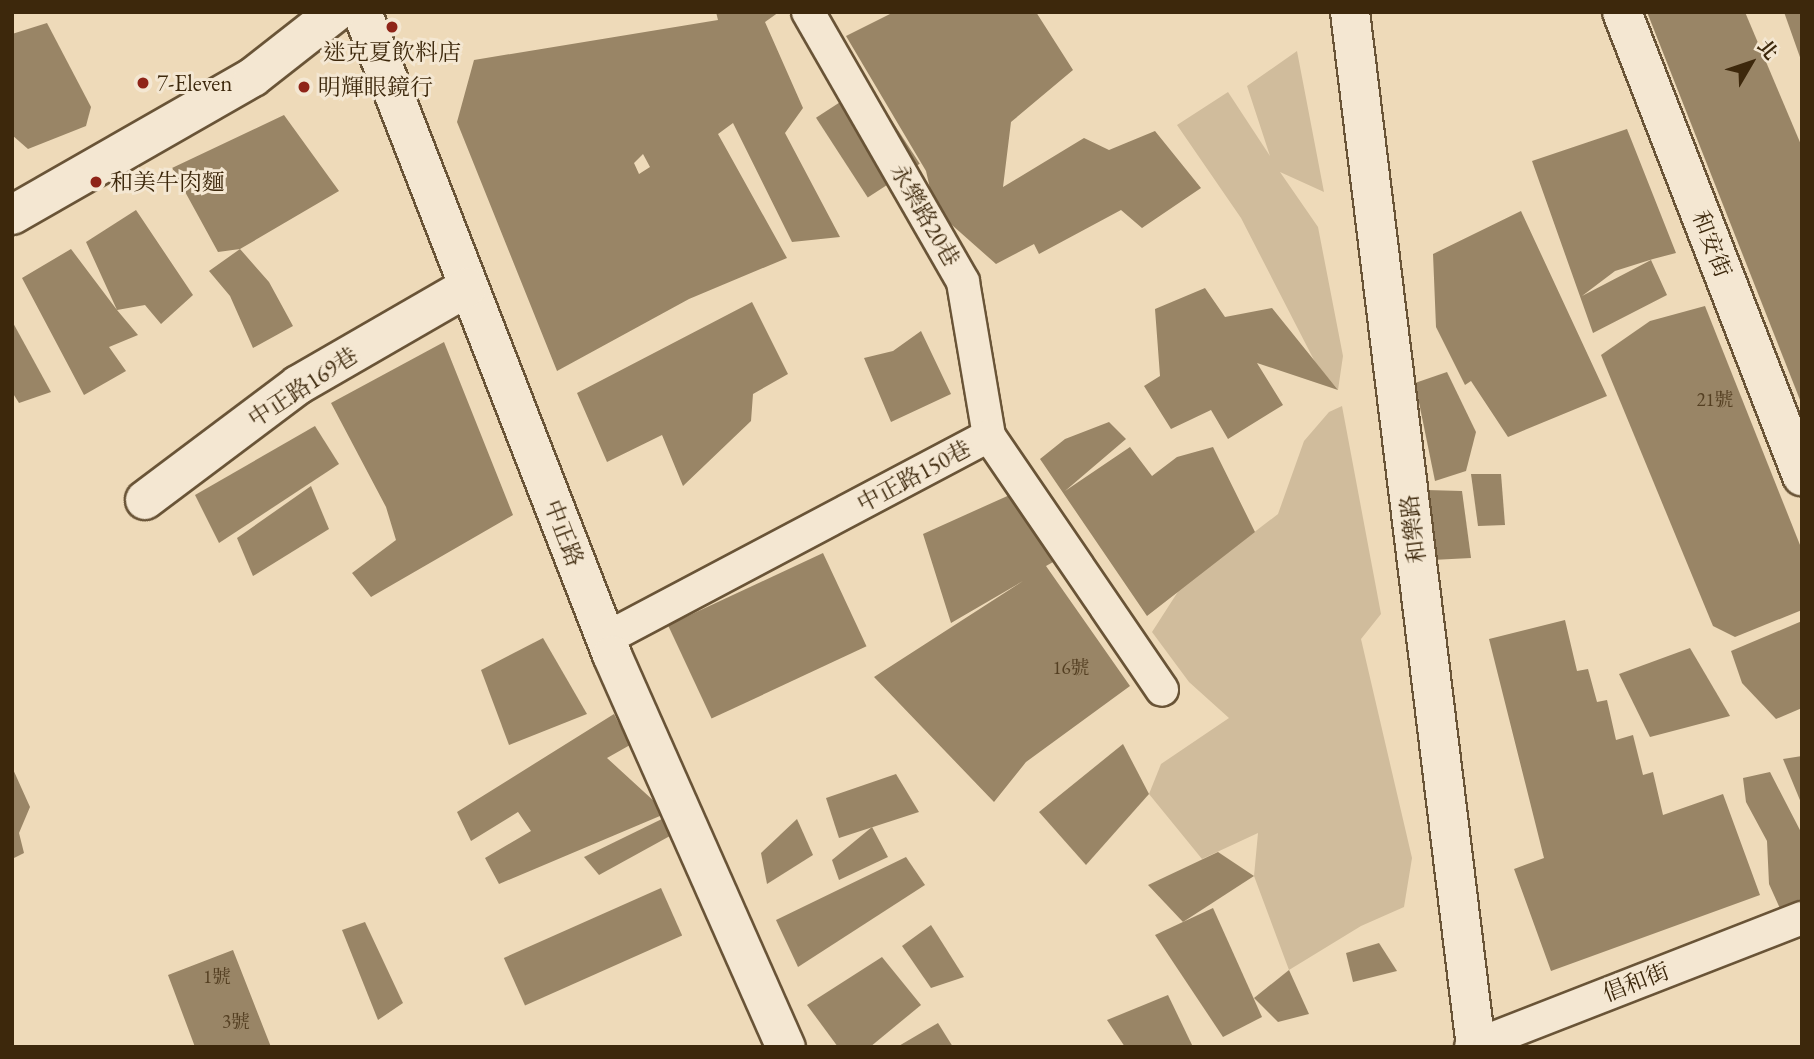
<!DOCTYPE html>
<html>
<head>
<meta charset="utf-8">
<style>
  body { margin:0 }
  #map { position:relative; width:1814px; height:1059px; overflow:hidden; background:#eedab9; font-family:"EB Garamond","Noto Serif TC",serif }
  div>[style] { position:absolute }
  .green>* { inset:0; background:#d0bc9c }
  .building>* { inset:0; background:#998566; transform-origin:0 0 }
  .roads { filter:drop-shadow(2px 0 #695437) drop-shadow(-2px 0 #695437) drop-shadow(0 2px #695437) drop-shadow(0 -2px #695437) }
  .service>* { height:32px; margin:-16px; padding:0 16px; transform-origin:16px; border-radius:16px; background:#f4e7d2 }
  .minor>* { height:38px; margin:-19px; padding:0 19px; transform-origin:19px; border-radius:19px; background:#f4e7d2 }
  .dots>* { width:19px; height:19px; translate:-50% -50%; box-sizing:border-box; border:4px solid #f4e7d2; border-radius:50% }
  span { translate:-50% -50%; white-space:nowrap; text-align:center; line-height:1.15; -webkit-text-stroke:6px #f4e7d2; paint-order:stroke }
  .number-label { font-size:19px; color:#543f22 }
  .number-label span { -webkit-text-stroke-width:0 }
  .poi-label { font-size:23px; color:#3d280c }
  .left { translate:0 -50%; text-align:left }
  .street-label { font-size:23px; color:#3d280c }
  .frame { position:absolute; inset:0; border:14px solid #3d280c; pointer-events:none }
  .north { position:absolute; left:1716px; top:28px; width:70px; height:70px; -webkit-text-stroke:5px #f4e7d2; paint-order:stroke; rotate:51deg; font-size:19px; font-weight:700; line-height:28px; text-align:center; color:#3d280c }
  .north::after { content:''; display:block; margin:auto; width:24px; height:32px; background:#3d280c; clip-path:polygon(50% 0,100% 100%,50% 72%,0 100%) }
</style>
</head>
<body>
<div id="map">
  <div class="green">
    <div style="clip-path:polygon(1297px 51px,1324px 192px,1280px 172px,1318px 227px,1343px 356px,1338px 390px,1315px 362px,1241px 218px,1177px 125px,1228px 92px,1270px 156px,1247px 86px)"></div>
    <div style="clip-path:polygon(1342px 406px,1381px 614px,1361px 639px,1412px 858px,1404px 907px,1361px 926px,1289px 970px,1254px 876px,1258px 833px,1202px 859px,1149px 794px,1161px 764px,1229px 718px,1189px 682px,1152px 632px,1179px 590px,1278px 514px,1304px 441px,1329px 412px)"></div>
  </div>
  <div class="building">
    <div style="clip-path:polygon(evenodd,716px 12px,779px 12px,765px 22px,803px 108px,785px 133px,840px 237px,792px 242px,733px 123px,718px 134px,787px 258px,689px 299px,557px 371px,457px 122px,474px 60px,718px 20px,716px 12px,643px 154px,650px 167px,639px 174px,634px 163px,643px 154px)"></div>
    <div style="clip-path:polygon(894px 12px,1036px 12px,1073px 70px,1011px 122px,1003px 187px,1084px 138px,1109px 150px,1155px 131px,1201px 188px,1142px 228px,1121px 210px,1039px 254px,1034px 244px,996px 264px,935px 210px,926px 171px,846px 36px)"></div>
    <div style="clip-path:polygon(1647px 12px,1745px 12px,1802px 147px,1802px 405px)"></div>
    <div style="clip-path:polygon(1784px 12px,1802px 12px,1802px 60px,1801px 60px)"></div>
    <div style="clip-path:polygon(47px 23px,91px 107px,86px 126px,28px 149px,12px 135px,12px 34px)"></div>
    <div style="left:868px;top:84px;width:95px;height:62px;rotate:57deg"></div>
    <div style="clip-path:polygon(284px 115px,339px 191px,240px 249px,269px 282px,293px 326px,253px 348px,230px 296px,209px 271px,240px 249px,218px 252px,172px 168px)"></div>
    <div style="clip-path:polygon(1627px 129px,1676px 253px,1653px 259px,1615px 271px,1582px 296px,1651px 260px,1667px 295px,1593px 333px,1532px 161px)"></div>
    <div style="clip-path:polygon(136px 210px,193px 295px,161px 324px,145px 305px,117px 310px,138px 335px,109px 347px,126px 371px,84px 395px,22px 278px,71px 249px,117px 310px,86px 242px)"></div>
    <div style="clip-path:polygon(1521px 211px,1607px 396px,1508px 437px,1471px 381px,1465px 385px,1436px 327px,1433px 254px)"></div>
    <div style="clip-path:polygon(1205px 288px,1225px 317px,1272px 308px,1338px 390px,1257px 363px,1283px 405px,1228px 439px,1211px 410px,1171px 429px,1144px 386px,1160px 376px,1155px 309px)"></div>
    <div style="clip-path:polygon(752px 302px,788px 374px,753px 394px,751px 421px,683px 486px,662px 435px,607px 462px,577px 393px)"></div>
    <div style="clip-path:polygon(1705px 306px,1802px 550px,1802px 610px,1735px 637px,1713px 626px,1601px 355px,1650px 321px)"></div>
    <div style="clip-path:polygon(12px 321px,51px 392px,19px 403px,12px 392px)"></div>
    <div style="clip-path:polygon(921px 331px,951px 394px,891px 422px,864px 358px,893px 351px)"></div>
    <div style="clip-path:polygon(444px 342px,513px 515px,371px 597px,352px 573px,396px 540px,386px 507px,331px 403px)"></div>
    <div style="clip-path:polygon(1447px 372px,1476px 432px,1466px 471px,1435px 481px,1415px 383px)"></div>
    <div style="clip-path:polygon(1109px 422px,1126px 439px,1065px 491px,1130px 447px,1152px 476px,1177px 457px,1213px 447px,1255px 532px,1147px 616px,1040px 459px,1065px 439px)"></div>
    <div style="clip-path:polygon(315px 426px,339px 464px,219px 543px,195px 495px)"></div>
    <div style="clip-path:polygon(1471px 474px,1501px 474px,1505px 525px,1478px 526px)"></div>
    <div style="clip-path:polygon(311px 486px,329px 529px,253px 576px,237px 538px)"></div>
    <div style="clip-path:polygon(1025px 488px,1069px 553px,1046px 566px,1130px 686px,1026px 762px,994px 802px,874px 677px,1023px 581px,951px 623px,923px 534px)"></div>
    <div style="clip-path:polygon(1426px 490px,1462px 491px,1471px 558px,1432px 560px)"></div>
    <div style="left:823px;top:553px;width:103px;height:171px;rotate:65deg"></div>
    <div style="clip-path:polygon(1565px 620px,1577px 671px,1588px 669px,1597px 702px,1607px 700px,1616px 740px,1633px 735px,1643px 775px,1653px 772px,1663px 815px,1723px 794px,1760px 895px,1551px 971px,1514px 869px,1544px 858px,1489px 639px)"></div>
    <div style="clip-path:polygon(1802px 621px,1802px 708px,1776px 719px,1742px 683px,1731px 651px)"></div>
    <div style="clip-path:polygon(543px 638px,587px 714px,509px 745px,481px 670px)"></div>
    <div style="clip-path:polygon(1690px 648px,1730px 716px,1650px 737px,1619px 674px)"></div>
    <div style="clip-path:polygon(614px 714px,630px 745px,607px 758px,667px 813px,499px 884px,485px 858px,531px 831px,518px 812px,471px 841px,457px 812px)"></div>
    <div style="clip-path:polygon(1123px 744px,1149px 794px,1086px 865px,1039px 812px)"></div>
    <div style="clip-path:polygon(1802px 756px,1802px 805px,1783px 759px)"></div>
    <div style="clip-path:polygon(12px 767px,30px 807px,19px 833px,24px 853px,12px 859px)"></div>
    <div style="clip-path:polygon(1770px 772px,1802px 834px,1802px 918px,1787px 924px,1769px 884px,1767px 841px,1746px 802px,1743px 778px)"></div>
    <div style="clip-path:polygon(896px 774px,919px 812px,839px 838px,826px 798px)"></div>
    <div style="clip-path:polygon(668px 816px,679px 831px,599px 875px,584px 857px)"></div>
    <div style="clip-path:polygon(797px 819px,813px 855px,767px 884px,761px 853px)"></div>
    <div style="clip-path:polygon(872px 827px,888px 857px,839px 880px,832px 860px)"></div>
    <div style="clip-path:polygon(1218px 852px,1254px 876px,1183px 922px,1148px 885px)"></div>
    <div style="clip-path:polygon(906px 857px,925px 885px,798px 967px,776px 920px)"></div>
    <div style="left:661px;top:888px;width:52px;height:172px;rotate:66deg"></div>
    <div style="clip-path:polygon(1213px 908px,1262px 1017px,1223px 1037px,1155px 935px)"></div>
    <div style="clip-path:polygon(365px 922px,403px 1003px,378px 1020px,342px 930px)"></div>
    <div style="clip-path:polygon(931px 925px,964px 977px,931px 988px,902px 946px)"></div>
    <div style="clip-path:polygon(1379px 943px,1397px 971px,1353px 982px,1346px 953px)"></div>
    <div style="clip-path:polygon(233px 950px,251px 996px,271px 1047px,195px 1047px,168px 975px)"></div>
    <div style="clip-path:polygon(882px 957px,921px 1005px,870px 1047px,838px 1047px,807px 1005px)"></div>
    <div style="clip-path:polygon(1289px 970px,1309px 1014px,1278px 1022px,1254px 998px)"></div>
    <div style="clip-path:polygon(1168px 995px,1193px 1047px,1125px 1047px,1107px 1020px)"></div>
    <div style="clip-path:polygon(938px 1023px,953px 1047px,897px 1047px)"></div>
  </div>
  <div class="roads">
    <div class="service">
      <div style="left:808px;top:12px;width:311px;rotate:60.1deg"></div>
      <div style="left:963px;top:282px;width:156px;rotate:80.4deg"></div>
      <div style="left:605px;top:639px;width:434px;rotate:-27.9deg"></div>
      <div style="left:989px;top:436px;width:307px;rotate:55.7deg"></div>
      <div style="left:1471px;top:1047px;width:355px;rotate:-21.3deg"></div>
    </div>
    <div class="minor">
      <div style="left:362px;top:12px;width:690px;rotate:68.75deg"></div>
      <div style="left:612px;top:655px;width:429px;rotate:66.1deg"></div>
      <div style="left:1350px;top:12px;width:1043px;rotate:83.06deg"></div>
      <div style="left:1622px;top:12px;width:498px;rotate:68.8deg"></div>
      <div style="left:12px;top:215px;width:278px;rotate:-29.8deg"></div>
      <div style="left:253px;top:77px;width:105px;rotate:-38.1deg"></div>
      <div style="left:145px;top:500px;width:191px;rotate:-36.9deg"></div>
      <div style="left:298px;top:385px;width:196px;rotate:-30deg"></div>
    </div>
  </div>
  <div class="dots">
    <div style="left:392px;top:27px;background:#8f2418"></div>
    <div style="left:143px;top:83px;background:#8f2418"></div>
    <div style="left:304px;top:87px;background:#8f2418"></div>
    <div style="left:96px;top:182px;background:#8f2418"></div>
  </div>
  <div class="number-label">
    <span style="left:1715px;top:400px">21號</span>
    <span style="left:1071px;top:668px">16號</span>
    <span style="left:217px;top:977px">1號</span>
    <span style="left:236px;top:1022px">3號</span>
  </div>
  <div class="poi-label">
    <span style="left:392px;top:52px">迷克夏飲料店</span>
    <span class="left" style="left:157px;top:83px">7-Eleven</span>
    <span class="left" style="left:318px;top:87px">明輝眼鏡行</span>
    <span class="left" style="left:110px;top:182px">和美牛肉麵</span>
  </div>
  <div class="street-label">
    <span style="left:925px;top:215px;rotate:60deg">永樂路20巷</span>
    <span style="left:1712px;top:244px;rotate:69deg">和安街</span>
    <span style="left:303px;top:387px;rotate:-33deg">中正路169巷</span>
    <span style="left:914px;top:476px;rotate:-28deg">中正路150巷</span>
    <span style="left:1413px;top:529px;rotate:-97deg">和樂路</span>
    <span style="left:564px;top:533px;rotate:69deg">中正路</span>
    <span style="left:1636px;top:982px;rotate:-21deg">倡和街</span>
  </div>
  <div class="frame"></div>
  <div class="north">北</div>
</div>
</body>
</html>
